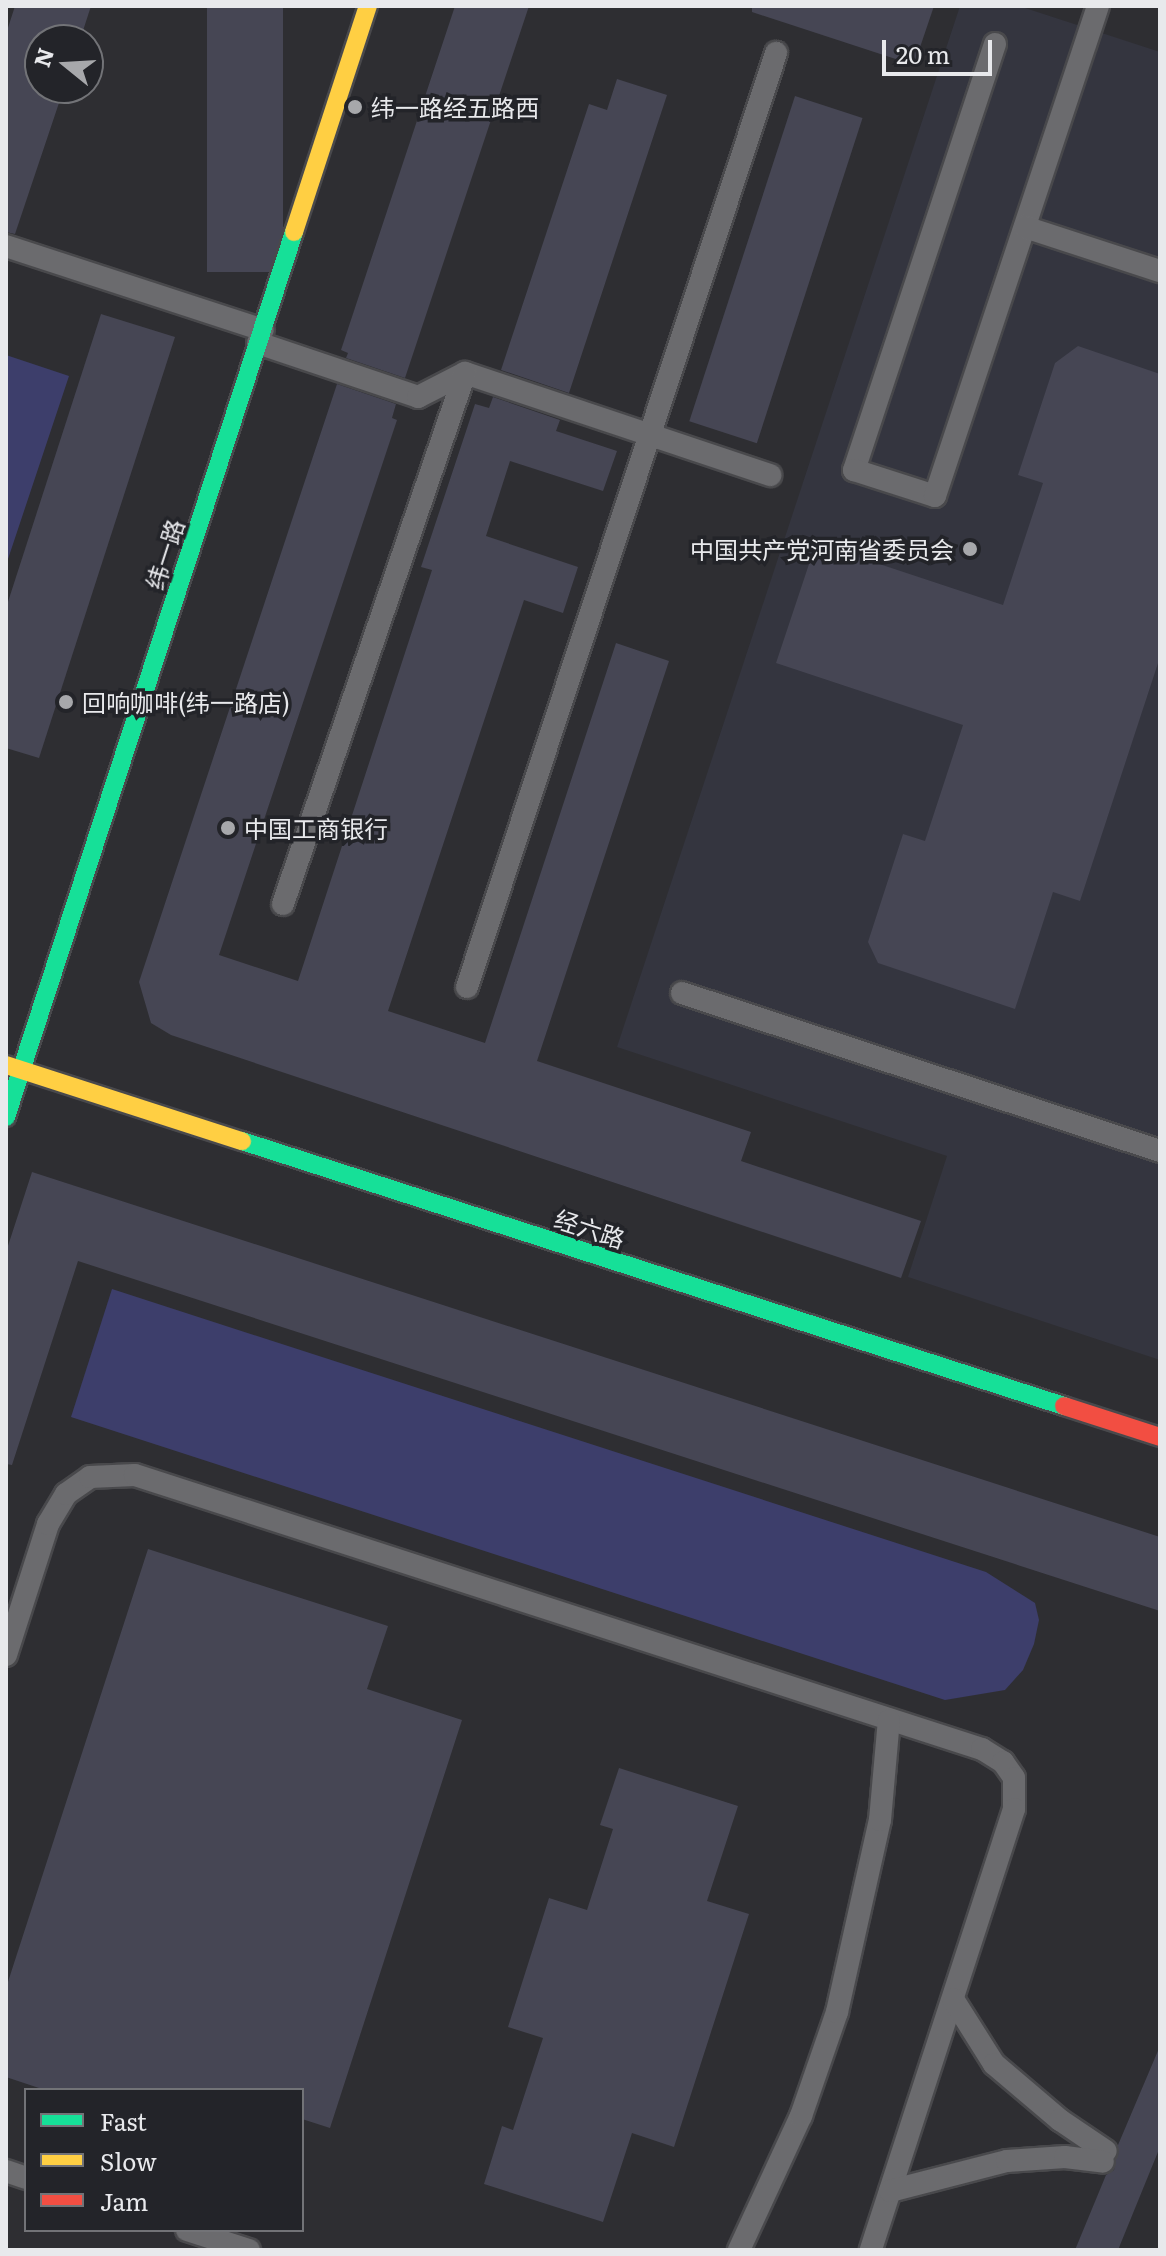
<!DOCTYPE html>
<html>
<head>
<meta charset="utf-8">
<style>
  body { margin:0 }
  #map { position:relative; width:1166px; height:2256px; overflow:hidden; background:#2e2e32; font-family:Literata,"Noto Sans SC",serif }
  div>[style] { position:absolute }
  .built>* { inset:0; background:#34353f }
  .green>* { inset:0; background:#3d3e6b }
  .building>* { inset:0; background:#464654; transform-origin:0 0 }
  .roads { filter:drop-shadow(2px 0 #49494c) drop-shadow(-2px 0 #49494c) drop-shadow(0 2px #49494c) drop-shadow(0 -2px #49494c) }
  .lane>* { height:22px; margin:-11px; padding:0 11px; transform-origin:11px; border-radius:11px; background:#6b6b6e }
  .fast>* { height:18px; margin:-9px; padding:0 9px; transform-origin:9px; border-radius:9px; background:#16e098 }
  .slow>* { height:18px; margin:-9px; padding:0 9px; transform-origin:9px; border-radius:9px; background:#ffcf43 }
  .jam>* { height:18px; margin:-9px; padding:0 9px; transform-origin:9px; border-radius:9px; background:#f24e42 }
  .dots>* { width:22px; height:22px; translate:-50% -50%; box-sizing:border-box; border:4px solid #232429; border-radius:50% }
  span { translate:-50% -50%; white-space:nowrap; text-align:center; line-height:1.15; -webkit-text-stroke:7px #232429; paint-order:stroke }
  .poi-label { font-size:24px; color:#e8e9ec }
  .left { translate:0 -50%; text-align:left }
  .right { translate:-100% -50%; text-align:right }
  .street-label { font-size:24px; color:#e8e9ec }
  .frame { position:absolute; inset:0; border:8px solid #e8e9ec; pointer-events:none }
  .legend { position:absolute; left:24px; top:2088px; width:280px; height:144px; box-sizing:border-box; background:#232429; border:2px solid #727377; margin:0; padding:10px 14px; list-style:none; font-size:24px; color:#e8e9ec }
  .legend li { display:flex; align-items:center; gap:16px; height:40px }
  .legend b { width:40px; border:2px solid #727377 }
  .north { position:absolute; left:24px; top:24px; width:80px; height:80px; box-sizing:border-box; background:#232429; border:2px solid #727377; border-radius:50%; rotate:288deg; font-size:22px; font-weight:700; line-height:32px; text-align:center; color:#e8e9ec }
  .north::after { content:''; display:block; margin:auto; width:28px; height:36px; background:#a7a8ab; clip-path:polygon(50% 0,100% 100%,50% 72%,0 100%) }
  .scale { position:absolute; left:882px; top:40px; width:110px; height:36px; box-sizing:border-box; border:4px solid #e8e9ec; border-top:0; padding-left:10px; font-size:24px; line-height:28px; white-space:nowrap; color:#e8e9ec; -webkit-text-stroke:6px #232429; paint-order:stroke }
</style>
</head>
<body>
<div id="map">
  <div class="built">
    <div style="clip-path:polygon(960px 6px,1019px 6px,1160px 52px,1160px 1360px,908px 1277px,947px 1156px,617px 1047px)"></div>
  </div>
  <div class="green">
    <div style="clip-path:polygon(6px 355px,69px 376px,6px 565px)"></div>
    <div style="clip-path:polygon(112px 1289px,986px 1572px,1035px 1603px,1039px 1620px,1034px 1644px,1023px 1670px,1005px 1690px,945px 1700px,71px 1417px)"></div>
  </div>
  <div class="building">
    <div style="clip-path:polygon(15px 6px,91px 6px,80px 40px,40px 40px,40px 88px,64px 88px,15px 234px,6px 232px,6px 34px)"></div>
    <div style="left:207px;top:6px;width:76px;height:266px"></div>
    <div style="clip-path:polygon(455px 6px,529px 6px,405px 378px,346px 358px,348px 353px,341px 350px)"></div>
    <div style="clip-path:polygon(752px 6px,934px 6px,914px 65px,752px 12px)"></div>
    <div style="clip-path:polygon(617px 79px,667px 95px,569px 393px,501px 370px,589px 104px,607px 110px)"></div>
    <div style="left:795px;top:96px;width:71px;height:342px;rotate:18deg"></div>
    <div style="clip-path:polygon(101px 314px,175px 337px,39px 758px,6px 748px,6px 608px)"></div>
    <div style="clip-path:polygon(1078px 346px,1160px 374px,1160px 657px,1080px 901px,1053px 892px,1015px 1009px,878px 963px,868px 942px,903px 834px,925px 841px,963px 725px,776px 663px,816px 543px,1003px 605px,1043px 483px,1018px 475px,1055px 363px)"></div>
    <div style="clip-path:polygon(337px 384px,396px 404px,392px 418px,397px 420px,219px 955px,298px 981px,432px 570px,421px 567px,475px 404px,489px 408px,493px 397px,560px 420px,556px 431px,617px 451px,603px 491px,510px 461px,486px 536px,578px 567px,563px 613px,524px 600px,388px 1011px,485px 1043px,616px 643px,669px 661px,537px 1061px,751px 1132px,741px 1161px,921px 1221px,901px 1278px,171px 1035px,151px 1023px,139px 982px)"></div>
    <div style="clip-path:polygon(32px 1172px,1160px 1537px,1160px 1611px,78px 1261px,12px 1465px,6px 1464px,6px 1252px)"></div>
    <div style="clip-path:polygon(148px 1549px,388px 1626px,367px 1689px,462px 1720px,330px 2128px,302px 2119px,302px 2090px,45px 2090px,6px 2077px,6px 1988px)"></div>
    <div style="clip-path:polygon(619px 1768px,738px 1806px,707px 1901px,749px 1914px,674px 2147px,632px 2133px,603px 2222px,484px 2184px,502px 2126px,513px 2130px,543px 2038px,508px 2027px,549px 1898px,587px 1910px,613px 1829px,600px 1825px)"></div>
    <div style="clip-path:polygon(1160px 2046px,1160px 2147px,1118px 2250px,1075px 2250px,1106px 2175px,1114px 2170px,1118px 2145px)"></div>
  </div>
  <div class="roads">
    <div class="lane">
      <div style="left:995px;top:44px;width:449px;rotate:108.3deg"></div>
      <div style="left:854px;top:470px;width:85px;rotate:17.8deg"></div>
      <div style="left:935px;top:496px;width:516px;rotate:-71.6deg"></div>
      <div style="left:1025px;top:227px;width:142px;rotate:18.1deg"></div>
      <div style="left:6px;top:246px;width:270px;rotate:18.1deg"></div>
      <div style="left:258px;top:343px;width:169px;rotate:18.6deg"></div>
      <div style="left:418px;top:397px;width:53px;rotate:-27.1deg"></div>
      <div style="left:465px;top:373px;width:322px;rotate:18.5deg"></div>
      <div style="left:283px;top:904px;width:561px;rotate:-71.08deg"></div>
      <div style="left:467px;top:987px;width:984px;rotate:-71.69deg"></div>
      <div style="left:682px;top:993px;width:503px;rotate:18.29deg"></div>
      <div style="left:6px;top:1655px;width:138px;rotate:-72.2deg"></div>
      <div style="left:48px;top:1524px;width:35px;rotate:-59deg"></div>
      <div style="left:66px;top:1494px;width:29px;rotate:-35deg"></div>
      <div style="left:90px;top:1477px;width:45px;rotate:-2.5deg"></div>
      <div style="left:135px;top:1475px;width:890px;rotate:17.93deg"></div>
      <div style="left:982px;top:1749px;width:25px;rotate:32deg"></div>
      <div style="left:1003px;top:1762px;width:19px;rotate:55deg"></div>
      <div style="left:1014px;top:1778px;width:31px;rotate:90deg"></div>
      <div style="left:1014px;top:1809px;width:464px;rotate:108deg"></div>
      <div style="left:953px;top:1999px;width:77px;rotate:57.8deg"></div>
      <div style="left:994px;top:2064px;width:87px;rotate:40.3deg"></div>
      <div style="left:1060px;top:2120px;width:55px;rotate:34deg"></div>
      <div style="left:6px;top:2171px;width:21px;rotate:19deg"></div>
      <div style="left:890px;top:2191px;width:121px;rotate:-14.4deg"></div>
      <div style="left:1007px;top:2161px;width:58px;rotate:-3.9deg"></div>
      <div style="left:1065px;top:2157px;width:38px;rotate:7deg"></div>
      <div style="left:187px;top:2230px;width:65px;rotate:17.9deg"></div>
      <div style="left:739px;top:2250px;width:148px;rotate:-65.2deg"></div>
      <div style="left:801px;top:2116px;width:110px;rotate:-70.9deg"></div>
      <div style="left:837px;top:2012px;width:197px;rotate:-77.4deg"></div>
      <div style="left:880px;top:1820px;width:100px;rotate:-84.9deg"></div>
    </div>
    <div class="fast">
      <div style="left:6px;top:1117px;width:931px;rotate:-71.97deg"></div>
      <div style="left:242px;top:1141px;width:864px;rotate:17.87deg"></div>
    </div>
    <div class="slow">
      <div style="left:294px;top:232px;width:238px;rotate:-71.9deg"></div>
      <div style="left:6px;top:1065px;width:248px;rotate:17.9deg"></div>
    </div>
    <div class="jam">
      <div style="left:1064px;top:1406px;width:101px;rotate:17.9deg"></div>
    </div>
  </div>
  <div class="dots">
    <div style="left:355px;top:107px;background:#a7a8ab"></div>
    <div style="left:970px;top:549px;background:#a7a8ab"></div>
    <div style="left:66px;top:702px;background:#a7a8ab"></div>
    <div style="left:228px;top:828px;background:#a7a8ab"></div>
  </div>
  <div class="poi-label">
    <span class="left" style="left:371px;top:107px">纬一路经五路西</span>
    <span class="right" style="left:954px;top:549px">中国共产党河南省委员会</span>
    <span class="left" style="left:82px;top:702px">回响咖啡(纬一路店)</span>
    <span class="left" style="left:244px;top:828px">中国工商银行</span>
  </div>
  <div class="street-label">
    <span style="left:164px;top:554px;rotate:-72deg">纬一路</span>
    <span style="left:590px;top:1228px;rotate:18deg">经六路</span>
  </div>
  <div class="frame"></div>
  <ul class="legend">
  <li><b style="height:10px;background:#16e098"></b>Fast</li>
  <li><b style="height:10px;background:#ffcf43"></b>Slow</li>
  <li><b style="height:10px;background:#f24e42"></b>Jam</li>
  </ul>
  <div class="north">N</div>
  <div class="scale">20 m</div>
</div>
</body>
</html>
